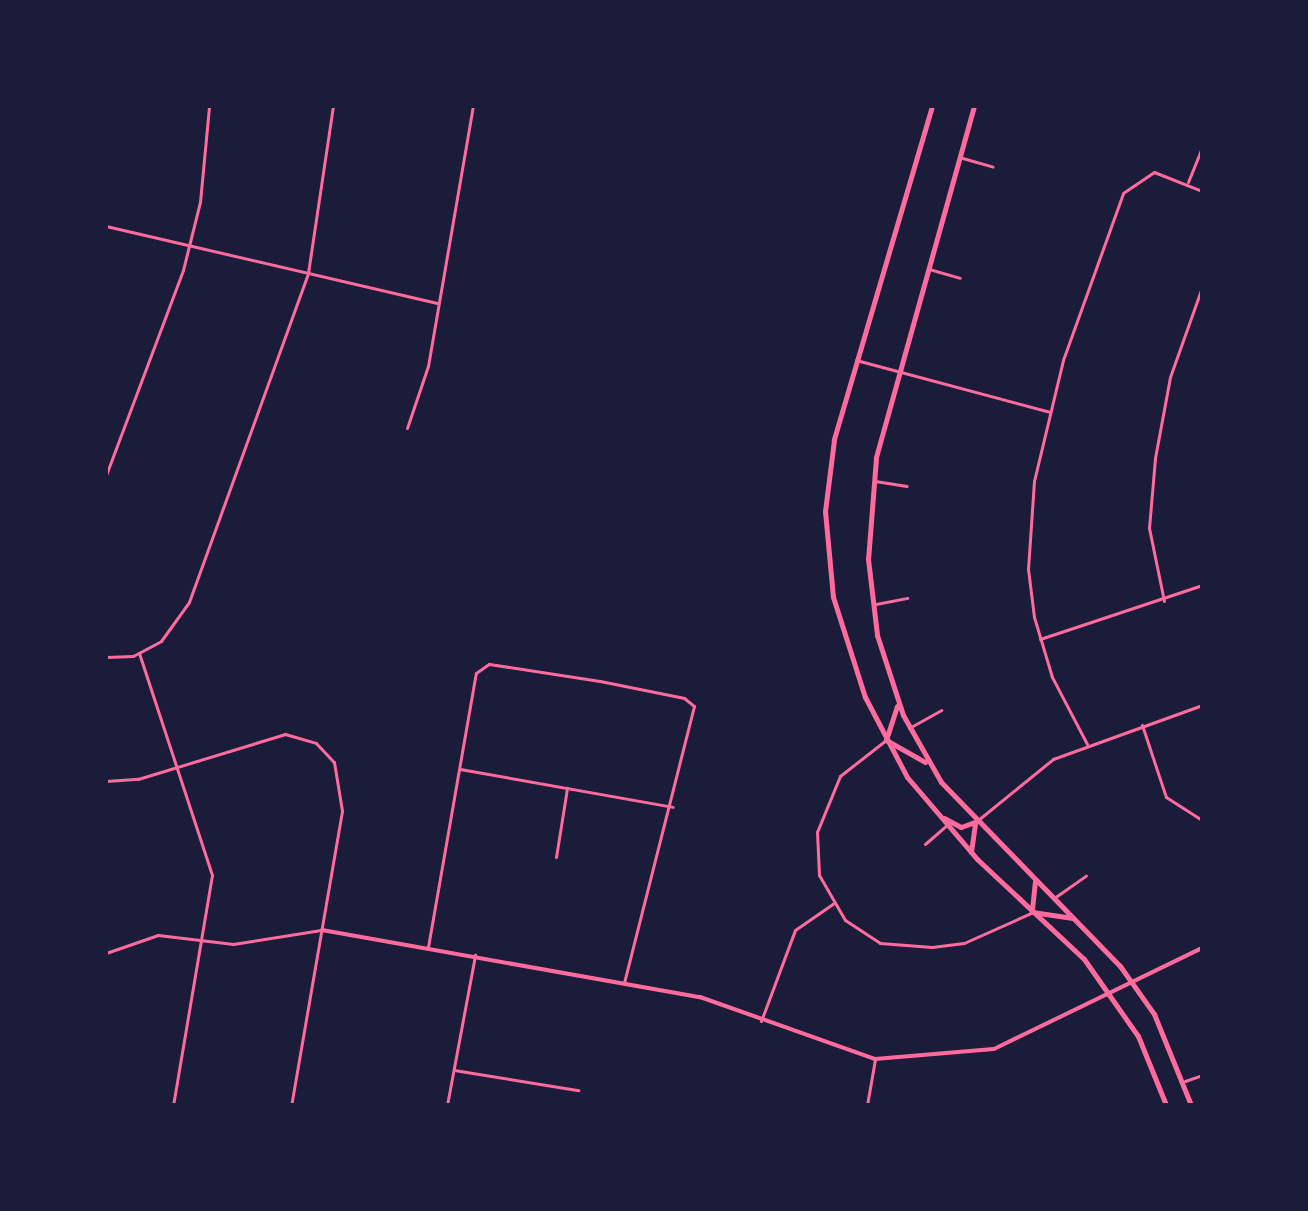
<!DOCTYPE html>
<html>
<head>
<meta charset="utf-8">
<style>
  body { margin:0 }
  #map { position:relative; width:1308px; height:1211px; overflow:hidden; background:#1b1b3a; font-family:"Titillium Web",sans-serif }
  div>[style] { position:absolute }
  .minor>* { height:3px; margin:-1.5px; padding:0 1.5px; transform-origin:1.5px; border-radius:1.5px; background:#ff6b9d }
  .tertiary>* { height:4px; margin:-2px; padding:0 2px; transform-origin:2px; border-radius:2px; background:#ff6b9d }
  .secondary>* { height:5px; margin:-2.5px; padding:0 2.5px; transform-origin:2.5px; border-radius:2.5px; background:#ff6b9d }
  span { translate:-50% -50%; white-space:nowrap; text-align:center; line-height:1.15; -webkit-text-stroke:8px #1b1b3a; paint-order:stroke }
  .frame { position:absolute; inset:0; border:108px solid #1b1b3a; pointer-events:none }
</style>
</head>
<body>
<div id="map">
  <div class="minor">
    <div style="left:959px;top:157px;width:35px;rotate:16deg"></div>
    <div style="left:1188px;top:182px;width:37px;rotate:-68deg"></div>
    <div style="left:106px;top:226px;width:341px;rotate:13.1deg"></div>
    <div style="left:929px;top:269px;width:32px;rotate:16deg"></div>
    <div style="left:856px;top:360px;width:201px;rotate:15deg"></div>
    <div style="left:407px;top:428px;width:65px;rotate:-71.3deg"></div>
    <div style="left:428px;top:366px;width:264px;rotate:-80.2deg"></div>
    <div style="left:106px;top:475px;width:219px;rotate:-69.4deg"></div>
    <div style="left:183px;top:270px;width:70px;rotate:-76deg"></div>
    <div style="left:200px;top:202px;width:96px;rotate:-84.6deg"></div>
    <div style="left:875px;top:481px;width:32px;rotate:9deg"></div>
    <div style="left:1164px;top:601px;width:75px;rotate:-101.6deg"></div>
    <div style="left:1149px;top:528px;width:70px;rotate:-85.1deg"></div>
    <div style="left:1155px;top:458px;width:82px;rotate:-79.5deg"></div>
    <div style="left:1170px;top:377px;width:96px;rotate:-70.4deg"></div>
    <div style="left:876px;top:604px;width:32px;rotate:-11deg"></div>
    <div style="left:1040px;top:639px;width:171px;rotate:-18.4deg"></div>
    <div style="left:139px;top:653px;width:234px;rotate:71.8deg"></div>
    <div style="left:212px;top:875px;width:233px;rotate:99.6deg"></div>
    <div style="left:106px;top:657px;width:27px;rotate:-2deg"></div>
    <div style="left:133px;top:656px;width:32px;rotate:-28deg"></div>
    <div style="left:161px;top:641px;width:48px;rotate:-54.3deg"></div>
    <div style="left:189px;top:602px;width:350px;rotate:-70.1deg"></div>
    <div style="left:308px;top:273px;width:169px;rotate:-81.5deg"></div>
    <div style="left:1142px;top:725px;width:76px;rotate:71.6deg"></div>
    <div style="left:1166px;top:797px;width:43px;rotate:32.6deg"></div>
    <div style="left:909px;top:728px;width:37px;rotate:-29deg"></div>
    <div style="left:886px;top:740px;width:58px;rotate:142deg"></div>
    <div style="left:840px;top:776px;width:61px;rotate:112.3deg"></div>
    <div style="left:817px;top:832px;width:43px;rotate:87.3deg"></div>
    <div style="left:819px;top:875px;width:52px;rotate:60deg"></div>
    <div style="left:845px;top:920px;width:42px;rotate:33.3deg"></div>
    <div style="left:880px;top:943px;width:52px;rotate:4.4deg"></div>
    <div style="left:932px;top:947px;width:32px;rotate:-7deg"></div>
    <div style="left:964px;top:943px;width:73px;rotate:-24.1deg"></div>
    <div style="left:1087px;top:744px;width:76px;rotate:-117.6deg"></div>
    <div style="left:1052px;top:677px;width:63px;rotate:-106.7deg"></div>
    <div style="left:1034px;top:617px;width:48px;rotate:-97.1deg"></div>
    <div style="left:1028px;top:569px;width:88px;rotate:-86.1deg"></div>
    <div style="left:1034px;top:481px;width:124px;rotate:-76.5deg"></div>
    <div style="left:1063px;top:360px;width:177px;rotate:-70.2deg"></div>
    <div style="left:1123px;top:193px;width:37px;rotate:-34deg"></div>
    <div style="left:1154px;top:172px;width:52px;rotate:21.6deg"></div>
    <div style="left:460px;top:769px;width:216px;rotate:10.1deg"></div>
    <div style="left:106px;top:781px;width:32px;rotate:-4deg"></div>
    <div style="left:138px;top:779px;width:154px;rotate:-17deg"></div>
    <div style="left:285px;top:734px;width:32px;rotate:16deg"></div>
    <div style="left:316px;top:743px;width:26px;rotate:47deg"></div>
    <div style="left:334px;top:762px;width:50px;rotate:80.7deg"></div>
    <div style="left:342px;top:811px;width:298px;rotate:99.8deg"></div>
    <div style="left:978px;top:820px;width:97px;rotate:-39.1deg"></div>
    <div style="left:1053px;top:759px;width:158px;rotate:-19.9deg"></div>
    <div style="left:925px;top:844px;width:28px;rotate:-41deg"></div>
    <div style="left:556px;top:857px;width:70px;rotate:-80.9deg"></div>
    <div style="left:1054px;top:898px;width:39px;rotate:-35deg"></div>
    <div style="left:428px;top:947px;width:278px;rotate:-80.1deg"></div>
    <div style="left:476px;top:673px;width:16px;rotate:-35deg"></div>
    <div style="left:489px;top:664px;width:112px;rotate:8.7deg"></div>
    <div style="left:600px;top:681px;width:86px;rotate:11.4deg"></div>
    <div style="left:684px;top:698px;width:13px;rotate:39deg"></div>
    <div style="left:694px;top:706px;width:285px;rotate:104.2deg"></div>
    <div style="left:106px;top:953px;width:55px;rotate:-19.1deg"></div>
    <div style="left:158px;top:935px;width:76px;rotate:6.8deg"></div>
    <div style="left:233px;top:944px;width:89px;rotate:-9deg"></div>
    <div style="left:761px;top:1021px;width:97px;rotate:-69.5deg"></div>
    <div style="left:795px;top:930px;width:47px;rotate:-34.7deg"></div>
    <div style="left:454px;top:1070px;width:126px;rotate:9.2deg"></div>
    <div style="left:1185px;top:1081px;width:18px;rotate:-19deg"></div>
    <div style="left:447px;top:1105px;width:153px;rotate:-79.4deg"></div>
    <div style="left:867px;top:1105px;width:47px;rotate:-80.1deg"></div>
  </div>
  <div class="tertiary">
    <div style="left:322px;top:930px;width:384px;rotate:10.1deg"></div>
    <div style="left:700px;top:997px;width:186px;rotate:19.5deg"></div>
    <div style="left:875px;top:1059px;width:119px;rotate:-4.8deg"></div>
    <div style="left:994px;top:1049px;width:231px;rotate:-25.9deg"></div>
  </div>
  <div class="secondary">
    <div style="left:932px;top:106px;width:348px;rotate:106.4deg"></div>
    <div style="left:834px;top:440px;width:72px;rotate:97.2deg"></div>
    <div style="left:825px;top:511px;width:86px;rotate:84.7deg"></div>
    <div style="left:833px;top:597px;width:105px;rotate:72.3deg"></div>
    <div style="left:865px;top:697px;width:90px;rotate:62.3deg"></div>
    <div style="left:907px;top:777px;width:108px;rotate:49.5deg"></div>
    <div style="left:977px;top:859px;width:146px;rotate:43.1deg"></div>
    <div style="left:1084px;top:959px;width:94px;rotate:55deg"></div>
    <div style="left:1138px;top:1036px;width:74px;rotate:67.9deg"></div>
    <div style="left:974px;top:106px;width:365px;rotate:105.6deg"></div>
    <div style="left:876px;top:458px;width:101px;rotate:94.5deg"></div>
    <div style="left:868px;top:559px;width:77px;rotate:83.2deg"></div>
    <div style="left:877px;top:635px;width:84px;rotate:72deg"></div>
    <div style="left:903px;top:715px;width:77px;rotate:60.4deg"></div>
    <div style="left:941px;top:782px;width:257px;rotate:45.8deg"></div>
    <div style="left:1120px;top:966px;width:59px;rotate:54.7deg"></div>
    <div style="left:1154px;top:1014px;width:98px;rotate:67.9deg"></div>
    <div style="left:897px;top:706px;width:36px;rotate:108deg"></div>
    <div style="left:886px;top:740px;width:45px;rotate:29.4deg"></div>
    <div style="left:944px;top:818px;width:19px;rotate:28deg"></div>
    <div style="left:961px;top:827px;width:15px;rotate:-20deg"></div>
    <div style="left:971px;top:852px;width:29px;rotate:-82deg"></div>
    <div style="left:1035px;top:881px;width:31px;rotate:96deg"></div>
    <div style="left:1032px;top:912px;width:41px;rotate:8.3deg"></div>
  </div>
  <div class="frame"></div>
</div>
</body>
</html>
